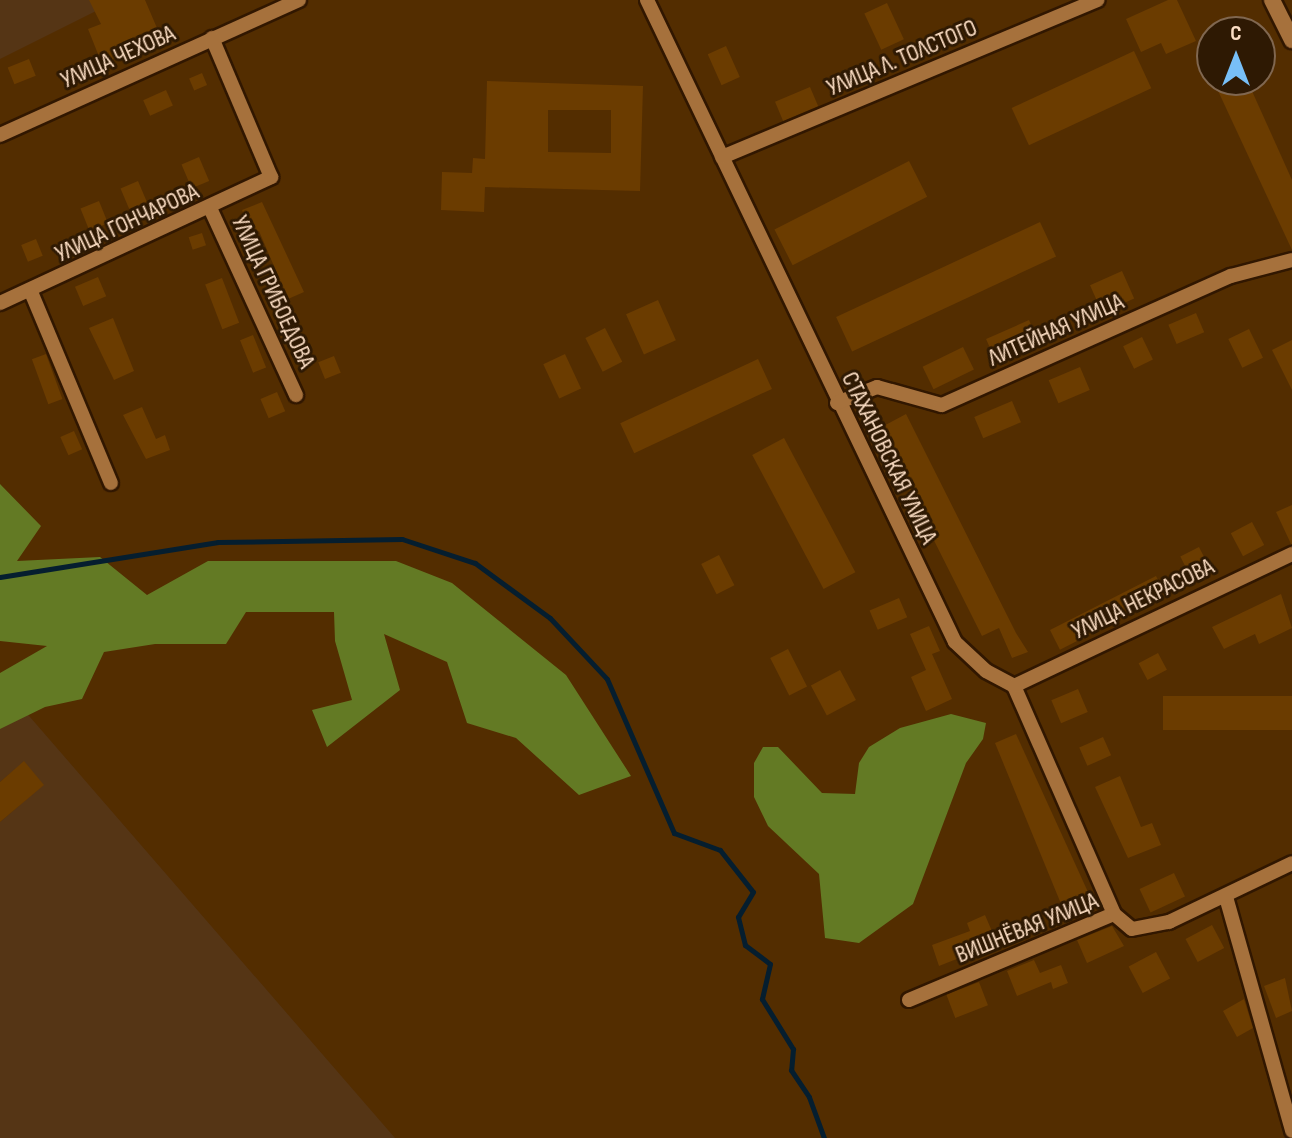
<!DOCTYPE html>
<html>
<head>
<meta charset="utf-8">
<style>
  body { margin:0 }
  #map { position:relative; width:1292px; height:1138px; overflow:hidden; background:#532d00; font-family:"Sofia Sans Condensed",sans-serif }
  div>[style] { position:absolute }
  .built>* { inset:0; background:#553515 }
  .forest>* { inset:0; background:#637a24 }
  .stream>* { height:5px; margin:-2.5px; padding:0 2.5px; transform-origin:2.5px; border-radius:2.5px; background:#051e2f }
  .building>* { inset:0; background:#6b3c00; transform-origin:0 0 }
  .roads { filter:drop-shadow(2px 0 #311700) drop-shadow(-2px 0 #311700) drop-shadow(0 2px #311700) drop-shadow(0 -2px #311700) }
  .minor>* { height:14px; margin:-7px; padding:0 7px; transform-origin:7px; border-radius:7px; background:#a6713c }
  .tertiary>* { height:16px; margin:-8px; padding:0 8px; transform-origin:8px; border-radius:8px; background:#a6713c }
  span { translate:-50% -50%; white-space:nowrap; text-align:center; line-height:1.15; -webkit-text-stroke:6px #2e1903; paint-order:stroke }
  .street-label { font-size:24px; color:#fbddc3 }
  .north { position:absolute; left:1196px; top:16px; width:80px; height:80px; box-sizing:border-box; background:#2e1903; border:2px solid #806750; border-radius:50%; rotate:0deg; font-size:22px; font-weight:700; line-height:32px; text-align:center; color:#fbddc3 }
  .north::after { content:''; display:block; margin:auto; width:28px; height:36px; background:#78bff7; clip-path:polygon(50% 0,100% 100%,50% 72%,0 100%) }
</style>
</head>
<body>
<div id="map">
  <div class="built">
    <div style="clip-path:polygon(0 0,118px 0,0 59px)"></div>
    <div style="clip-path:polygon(17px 702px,395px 1138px,0 1138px,0 822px,43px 785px,24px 762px,0 782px,0 718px)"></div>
  </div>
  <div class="forest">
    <div style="clip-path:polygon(0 484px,41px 526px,17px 561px,100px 557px,147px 595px,208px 561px,396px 561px,452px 583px,566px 675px,631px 776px,579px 795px,516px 738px,467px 723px,447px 662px,384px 634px,400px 690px,327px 747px,312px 710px,352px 700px,335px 641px,334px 612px,246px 612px,226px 644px,155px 644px,104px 652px,82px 699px,45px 707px,0 729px,0 673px,47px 646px,0 641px)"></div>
    <div style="clip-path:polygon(951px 714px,986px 723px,983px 739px,966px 763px,913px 904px,859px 943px,825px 938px,819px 874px,768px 826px,754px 797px,754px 763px,763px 747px,778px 747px,822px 793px,855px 794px,859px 763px,869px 747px,900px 728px)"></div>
  </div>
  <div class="stream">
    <div style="left:0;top:577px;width:221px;rotate:-9.1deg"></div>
    <div style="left:218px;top:542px;width:184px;rotate:-0.9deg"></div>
    <div style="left:402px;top:539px;width:77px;rotate:18.2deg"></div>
    <div style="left:475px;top:563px;width:93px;rotate:36.3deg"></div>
    <div style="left:550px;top:618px;width:83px;rotate:46.9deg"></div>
    <div style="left:607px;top:679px;width:168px;rotate:66.5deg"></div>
    <div style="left:674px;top:833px;width:49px;rotate:20.3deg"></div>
    <div style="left:720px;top:850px;width:53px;rotate:51.8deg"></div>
    <div style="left:753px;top:892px;width:29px;rotate:121deg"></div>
    <div style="left:738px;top:917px;width:29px;rotate:76deg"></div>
    <div style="left:745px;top:945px;width:31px;rotate:37deg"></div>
    <div style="left:770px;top:964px;width:36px;rotate:103deg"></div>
    <div style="left:762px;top:999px;width:59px;rotate:58.2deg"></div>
    <div style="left:793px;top:1049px;width:21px;rotate:95deg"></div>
    <div style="left:791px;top:1070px;width:32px;rotate:56deg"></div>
    <div style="left:809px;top:1097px;width:44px;rotate:69.9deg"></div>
  </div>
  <div class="building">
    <div style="clip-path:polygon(89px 0,145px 0,157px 28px,122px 42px,127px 54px,102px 64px,88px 29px,101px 24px)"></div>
    <div style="clip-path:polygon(1168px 0,1177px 0,1196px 41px,1166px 54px,1161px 43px,1141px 52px,1126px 19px)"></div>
    <div style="left:887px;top:3px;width:40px;height:25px;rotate:65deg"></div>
    <div style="left:726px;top:46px;width:34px;height:20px;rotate:66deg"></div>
    <div style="left:1134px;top:51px;width:41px;height:135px;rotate:65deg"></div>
    <div style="left:29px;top:59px;width:18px;height:23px;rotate:68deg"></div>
    <div style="left:202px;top:73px;width:13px;height:14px;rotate:67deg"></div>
    <div style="clip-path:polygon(1213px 80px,1247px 80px,1292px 180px,1292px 250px)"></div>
    <div style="clip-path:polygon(evenodd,487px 81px,643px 86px,640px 191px,485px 187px,484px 212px,441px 210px,442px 172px,472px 173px,473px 158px,485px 159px,487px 81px,548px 110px,611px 110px,611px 153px,548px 152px,548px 110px)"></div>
    <div style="left:810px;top:87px;width:21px;height:38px;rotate:67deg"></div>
    <div style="left:166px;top:90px;width:17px;height:25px;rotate:66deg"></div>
    <div style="left:199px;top:157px;width:26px;height:19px;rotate:67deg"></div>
    <div style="left:909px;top:161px;width:40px;height:151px;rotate:63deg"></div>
    <div style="left:138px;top:181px;width:28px;height:19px;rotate:67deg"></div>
    <div style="left:99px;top:201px;width:24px;height:20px;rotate:68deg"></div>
    <div style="clip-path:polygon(262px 202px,304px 292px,288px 299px,259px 231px,251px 234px,242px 210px)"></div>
    <div style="left:1040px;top:222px;width:38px;height:225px;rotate:65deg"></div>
    <div style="left:202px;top:233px;width:13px;height:14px;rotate:72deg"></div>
    <div style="left:36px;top:239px;width:18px;height:16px;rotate:68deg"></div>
    <div style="left:1122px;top:271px;width:30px;height:35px;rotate:66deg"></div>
    <div style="left:98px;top:277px;width:21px;height:25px;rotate:67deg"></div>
    <div style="left:222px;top:278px;width:48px;height:18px;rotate:69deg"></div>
    <div style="left:658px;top:300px;width:44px;height:35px;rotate:66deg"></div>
    <div style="left:1196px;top:313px;width:21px;height:30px;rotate:67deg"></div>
    <div style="clip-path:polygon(113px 318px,134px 371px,114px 380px,89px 328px)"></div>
    <div style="left:1029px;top:320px;width:22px;height:47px;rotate:66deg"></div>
    <div style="left:605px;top:328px;width:38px;height:22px;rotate:63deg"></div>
    <div style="left:1249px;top:329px;width:32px;height:23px;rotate:64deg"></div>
    <div style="left:253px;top:335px;width:35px;height:14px;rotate:68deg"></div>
    <div style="left:1142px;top:337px;width:25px;height:21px;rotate:64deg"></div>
    <div style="clip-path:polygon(1292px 340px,1292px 390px,1272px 350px)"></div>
    <div style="left:963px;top:347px;width:25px;height:45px;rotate:64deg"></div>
    <div style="left:46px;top:354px;width:48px;height:15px;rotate:70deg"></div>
    <div style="left:565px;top:354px;width:38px;height:24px;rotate:65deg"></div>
    <div style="left:334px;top:356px;width:18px;height:17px;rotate:68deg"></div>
    <div style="left:758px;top:359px;width:33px;height:152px;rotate:65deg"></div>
    <div style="left:1080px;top:367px;width:25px;height:34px;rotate:67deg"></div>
    <div style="left:277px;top:392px;width:21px;height:18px;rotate:67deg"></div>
    <div style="left:1012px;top:401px;width:23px;height:41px;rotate:67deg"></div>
    <div style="clip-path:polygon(142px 407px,156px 439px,165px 435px,170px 450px,146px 459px,123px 415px)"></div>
    <div style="clip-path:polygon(906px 414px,1016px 633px,1028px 652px,1012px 658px,999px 628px,982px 636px,878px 429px)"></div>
    <div style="left:74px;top:431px;width:20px;height:15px;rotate:66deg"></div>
    <div style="left:784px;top:438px;width:152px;height:36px;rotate:62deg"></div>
    <div style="clip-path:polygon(1292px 505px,1292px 544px,1291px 544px,1276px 512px)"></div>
    <div style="left:1252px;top:522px;width:26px;height:24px;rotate:62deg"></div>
    <div style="left:1199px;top:547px;width:28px;height:21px;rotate:63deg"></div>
    <div style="left:719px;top:555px;width:34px;height:20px;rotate:63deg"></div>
    <div style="left:1156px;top:576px;width:22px;height:119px;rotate:63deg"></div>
    <div style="clip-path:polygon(1281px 594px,1292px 628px,1259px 644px,1255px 634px,1224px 649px,1212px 627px)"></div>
    <div style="left:899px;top:598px;width:21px;height:32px;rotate:67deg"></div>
    <div style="clip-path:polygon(929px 626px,940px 651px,932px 654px,952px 699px,926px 711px,911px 677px,926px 670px,910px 634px)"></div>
    <div style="left:788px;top:649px;width:42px;height:20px;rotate:63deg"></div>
    <div style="left:1158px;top:653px;width:19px;height:22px;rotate:62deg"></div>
    <div style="left:840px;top:670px;width:34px;height:33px;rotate:62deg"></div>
    <div style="left:1078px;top:689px;width:25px;height:29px;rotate:67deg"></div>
    <div style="left:1292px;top:696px;width:34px;height:129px;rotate:90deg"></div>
    <div style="clip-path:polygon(1016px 734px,1093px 903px,1066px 916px,995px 743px)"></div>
    <div style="left:1103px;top:737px;width:20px;height:26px;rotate:66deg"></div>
    <div style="clip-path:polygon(24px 761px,44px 785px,0 822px,0 782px)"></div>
    <div style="clip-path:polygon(1120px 776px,1141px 827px,1152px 823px,1161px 845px,1128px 858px,1095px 787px)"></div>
    <div style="left:1174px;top:873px;width:26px;height:38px;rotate:65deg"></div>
    <div style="clip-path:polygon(985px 915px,997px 943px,939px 966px,932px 945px,970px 931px,967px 923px)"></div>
    <div style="left:1212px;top:925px;width:26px;height:30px;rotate:62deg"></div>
    <div style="clip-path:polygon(1112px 926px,1124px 946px,1087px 963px,1077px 940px)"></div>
    <div style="left:1156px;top:952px;width:30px;height:31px;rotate:62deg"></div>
    <div style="clip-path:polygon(1034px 960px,1040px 973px,1061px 965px,1068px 983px,1053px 989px,1051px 982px,1017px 996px,1007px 971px)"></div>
    <div style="clip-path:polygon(1285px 978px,1292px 1011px,1276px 1018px,1264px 986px)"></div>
    <div style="left:979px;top:982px;width:25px;height:35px;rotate:69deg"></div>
    <div style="clip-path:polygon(1244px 999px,1253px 1028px,1237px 1037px,1223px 1011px)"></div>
  </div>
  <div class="roads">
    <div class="minor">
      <div style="left:647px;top:0;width:712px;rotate:64.37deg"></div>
      <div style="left:955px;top:642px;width:42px;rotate:43.1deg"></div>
      <div style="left:986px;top:671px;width:32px;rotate:28deg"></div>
      <div style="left:1014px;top:686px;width:249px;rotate:66.3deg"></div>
      <div style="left:0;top:135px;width:328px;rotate:-24.3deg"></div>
      <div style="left:722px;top:157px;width:407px;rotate:-22.7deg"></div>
      <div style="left:210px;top:208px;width:206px;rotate:65.3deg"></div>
      <div style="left:31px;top:292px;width:207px;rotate:67.3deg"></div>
      <div style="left:0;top:303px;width:299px;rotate:-24.9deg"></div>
      <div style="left:271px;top:177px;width:151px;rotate:-113deg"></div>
      <div style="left:837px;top:403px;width:43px;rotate:-21.8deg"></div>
      <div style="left:877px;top:387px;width:67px;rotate:15.5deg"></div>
      <div style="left:942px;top:405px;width:316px;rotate:-24.1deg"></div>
      <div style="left:1231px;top:276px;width:63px;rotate:-14.7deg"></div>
      <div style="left:1014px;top:686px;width:308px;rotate:-25.4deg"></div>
      <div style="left:1226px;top:897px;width:243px;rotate:74.2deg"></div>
      <div style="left:909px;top:1000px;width:222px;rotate:-22.8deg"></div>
      <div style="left:1114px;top:914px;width:23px;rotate:40deg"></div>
      <div style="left:1132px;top:929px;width:38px;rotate:-11deg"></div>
      <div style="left:1169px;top:922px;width:136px;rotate:-25.6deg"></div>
    </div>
    <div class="tertiary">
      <div style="left:1272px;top:0;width:45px;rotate:63.4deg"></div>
    </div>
  </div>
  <div class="street-label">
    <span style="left:118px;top:57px;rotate:-24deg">УЛИЦА ЧЕХОВА</span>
    <span style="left:902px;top:58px;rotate:-23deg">УЛИЦА Л. ТОЛСТОГО</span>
    <span style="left:127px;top:223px;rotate:-25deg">УЛИЦА ГОНЧАРОВА</span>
    <span style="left:273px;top:292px;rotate:65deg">УЛИЦА ГРИБОЕДОВА</span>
    <span style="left:1056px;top:330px;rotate:-24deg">ЛИТЕЙНАЯ УЛИЦА</span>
    <span style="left:889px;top:458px;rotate:64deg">СТАХАНОВСКАЯ УЛИЦА</span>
    <span style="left:1143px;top:599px;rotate:-26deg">УЛИЦА НЕКРАСОВА</span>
    <span style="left:1027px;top:928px;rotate:-22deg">ВИШНЁВАЯ УЛИЦА</span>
  </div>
  <div class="north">С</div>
</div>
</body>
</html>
